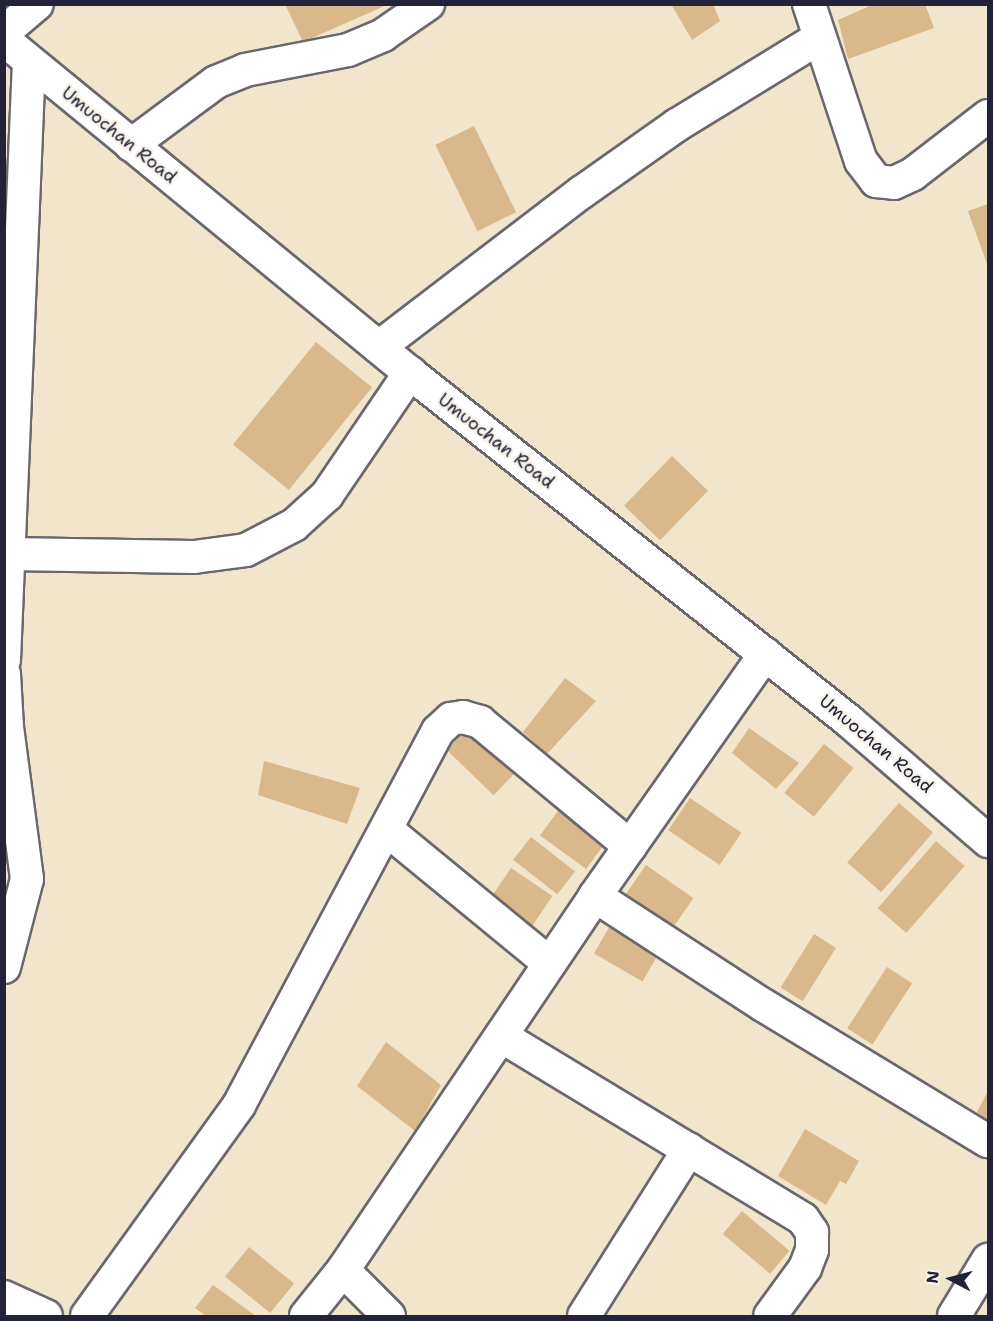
<!DOCTYPE html>
<html>
<head>
<meta charset="utf-8">
<style>
  body { margin:0 }
  #map { position:relative; width:993px; height:1321px; overflow:hidden; background:#f1e6cc; font-family:"Shantell Sans",sans-serif }
  div>[style] { position:absolute }
  .building>* { inset:0; background:#d9b88b; transform-origin:0 0 }
  .roads { filter:drop-shadow(2px 0 #6a676e) drop-shadow(-2px 0 #6a676e) drop-shadow(0 2px #6a676e) drop-shadow(0 -2px #6a676e) }
  .minor>* { height:32px; margin:-16px; padding:0 16px; transform-origin:16px; border-radius:16px; background:#fff }
  span { translate:-50% -50%; white-space:nowrap; text-align:center; line-height:1.15; -webkit-text-stroke:5px #f7f3e8; paint-order:stroke }
  .street-label { font-size:18px; color:#22223b }
  .frame { position:absolute; inset:0; border:6px solid #22223b; pointer-events:none }
  .north { position:absolute; left:921px; top:1249px; width:60px; height:60px; -webkit-text-stroke:4px #f7f3e8; paint-order:stroke; rotate:276deg; font-size:16px; font-weight:700; line-height:24px; text-align:center; color:#22223b }
  .north::after { content:''; display:block; margin:auto; width:21px; height:27px; background:#22223b; clip-path:polygon(50% 0,100% 100%,50% 72%,0 100%) }
</style>
</head>
<body>
<div id="map">
  <div class="building">
    <div style="clip-path:polygon(285px 4px,389px 4px,303px 42px)"></div>
    <div style="clip-path:polygon(671px 4px,713px 4px,720px 21px,692px 40px)"></div>
    <div style="clip-path:polygon(874px 4px,925px 4px,934px 28px,848px 59px,838px 20px)"></div>
    <div style="left:474px;top:126px;width:96px;height:43px;rotate:64deg"></div>
    <div style="clip-path:polygon(988px 204px,988px 267px,968px 211px)"></div>
    <div style="left:316px;top:342px;width:72px;height:132px;rotate:39deg"></div>
    <div style="left:672px;top:456px;width:50px;height:69px;rotate:44deg"></div>
    <div style="clip-path:polygon(565px 678px,596px 701px,547px 754px,523px 732px)"></div>
    <div style="left:469px;top:727px;width:65px;height:32px;rotate:44deg"></div>
    <div style="clip-path:polygon(749px 728px,799px 763px,776px 789px,732px 753px)"></div>
    <div style="left:824px;top:744px;width:38px;height:63px;rotate:39deg"></div>
    <div style="clip-path:polygon(264px 761px,360px 788px,347px 824px,258px 795px)"></div>
    <div style="left:690px;top:798px;width:62px;height:39px;rotate:34deg"></div>
    <div style="left:899px;top:803px;width:45px;height:79px;rotate:41deg"></div>
    <div style="left:563px;top:804px;width:57px;height:39px;rotate:36deg"></div>
    <div style="left:531px;top:837px;width:56px;height:29px;rotate:38deg"></div>
    <div style="left:936px;top:841px;width:38px;height:89px;rotate:41deg"></div>
    <div style="left:646px;top:865px;width:58px;height:35px;rotate:35deg"></div>
    <div style="left:511px;top:868px;width:50px;height:36px;rotate:34deg"></div>
    <div style="left:611px;top:924px;width:56px;height:34px;rotate:30deg"></div>
    <div style="left:814px;top:934px;width:26px;height:63px;rotate:32deg"></div>
    <div style="left:887px;top:967px;width:30px;height:73px;rotate:33deg"></div>
    <div style="clip-path:polygon(386px 1042px,441px 1085px,415px 1131px,357px 1086px)"></div>
    <div style="clip-path:polygon(988px 1091px,988px 1120px,977px 1112px)"></div>
    <div style="clip-path:polygon(805px 1129px,859px 1161px,846px 1184px,840px 1181px,826px 1205px,778px 1176px)"></div>
    <div style="left:742px;top:1211px;width:62px;height:30px;rotate:40deg"></div>
    <div style="left:249px;top:1247px;width:58px;height:38px;rotate:39deg"></div>
    <div style="clip-path:polygon(213px 1285px,256px 1316px,206px 1316px,195px 1308px)"></div>
  </div>
  <div class="roads">
    <div class="minor">
      <div style="left:809px;top:4px;width:165px;rotate:71.7deg"></div>
      <div style="left:861px;top:161px;width:25px;rotate:53deg"></div>
      <div style="left:876px;top:181px;width:18px;rotate:6deg"></div>
      <div style="left:894px;top:183px;width:21px;rotate:-25deg"></div>
      <div style="left:913px;top:174px;width:95px;rotate:-37.7deg"></div>
      <div style="left:4px;top:32px;width:43px;rotate:-40.3deg"></div>
      <div style="left:4px;top:40px;width:525px;rotate:39.36deg"></div>
      <div style="left:410px;top:373px;width:560px;rotate:38.4deg"></div>
      <div style="left:849px;top:721px;width:184px;rotate:40.8deg"></div>
      <div style="left:131px;top:145px;width:106px;rotate:-36.5deg"></div>
      <div style="left:216px;top:82px;width:31px;rotate:-22deg"></div>
      <div style="left:245px;top:70px;width:105px;rotate:-11deg"></div>
      <div style="left:348px;top:50px;width:38px;rotate:-23deg"></div>
      <div style="left:383px;top:35px;width:55px;rotate:-34.6deg"></div>
      <div style="left:379px;top:347px;width:255px;rotate:-37.4deg"></div>
      <div style="left:582px;top:192px;width:116px;rotate:-35.2deg"></div>
      <div style="left:677px;top:125px;width:167px;rotate:-31.5deg"></div>
      <div style="left:9px;top:554px;width:185px;rotate:0.9deg"></div>
      <div style="left:194px;top:557px;width:52px;rotate:-7.7deg"></div>
      <div style="left:246px;top:550px;width:54px;rotate:-27.5deg"></div>
      <div style="left:294px;top:525px;width:45px;rotate:-42.3deg"></div>
      <div style="left:327px;top:495px;width:148px;rotate:-55.8deg"></div>
      <div style="left:4px;top:660px;width:599px;rotate:-87.61deg"></div>
      <div style="left:4px;top:674px;width:53px;rotate:86.8deg"></div>
      <div style="left:7px;top:727px;width:153px;rotate:82.5deg"></div>
      <div style="left:27px;top:879px;width:91px;rotate:104.6deg"></div>
      <div style="left:387px;top:830px;width:210px;rotate:39.4deg"></div>
      <div style="left:595px;top:896px;width:200px;rotate:33deg"></div>
      <div style="left:763px;top:1005px;width:263px;rotate:31.2deg"></div>
      <div style="left:501px;top:1036px;width:353px;rotate:31.2deg"></div>
      <div style="left:803px;top:1219px;width:16px;rotate:55deg"></div>
      <div style="left:812px;top:1232px;width:18px;rotate:90deg"></div>
      <div style="left:812px;top:1250px;width:19px;rotate:111deg"></div>
      <div style="left:805px;top:1268px;width:59px;rotate:126.1deg"></div>
      <div style="left:343px;top:1270px;width:65px;rotate:45deg"></div>
      <div style="left:4px;top:1297px;width:46px;rotate:24.3deg"></div>
      <div style="left:87px;top:1316px;width:260px;rotate:-54.2deg"></div>
      <div style="left:239px;top:1105px;width:424px;rotate:-62deg"></div>
      <div style="left:438px;top:731px;width:18px;rotate:-43deg"></div>
      <div style="left:451px;top:719px;width:12px;rotate:-9deg"></div>
      <div style="left:463px;top:717px;width:18px;rotate:16deg"></div>
      <div style="left:480px;top:722px;width:195px;rotate:39.6deg"></div>
      <div style="left:306px;top:1316px;width:59px;rotate:-51.2deg"></div>
      <div style="left:343px;top:1270px;width:451px;rotate:-56deg"></div>
      <div style="left:595px;top:896px;width:296px;rotate:-54.9deg"></div>
      <div style="left:584px;top:1316px;width:197px;rotate:-57.8deg"></div>
      <div style="left:954px;top:1316px;width:66px;rotate:-58.7deg"></div>
    </div>
  </div>
  <div class="street-label">
    <span style="left:119px;top:135px;rotate:39deg">Umuochan Road</span>
    <span style="left:496px;top:441px;rotate:38deg">Umuochan Road</span>
    <span style="left:876px;top:744px;rotate:40deg">Umuochan Road</span>
  </div>
  <div class="frame"></div>
  <div class="north">N</div>
</div>
</body>
</html>
